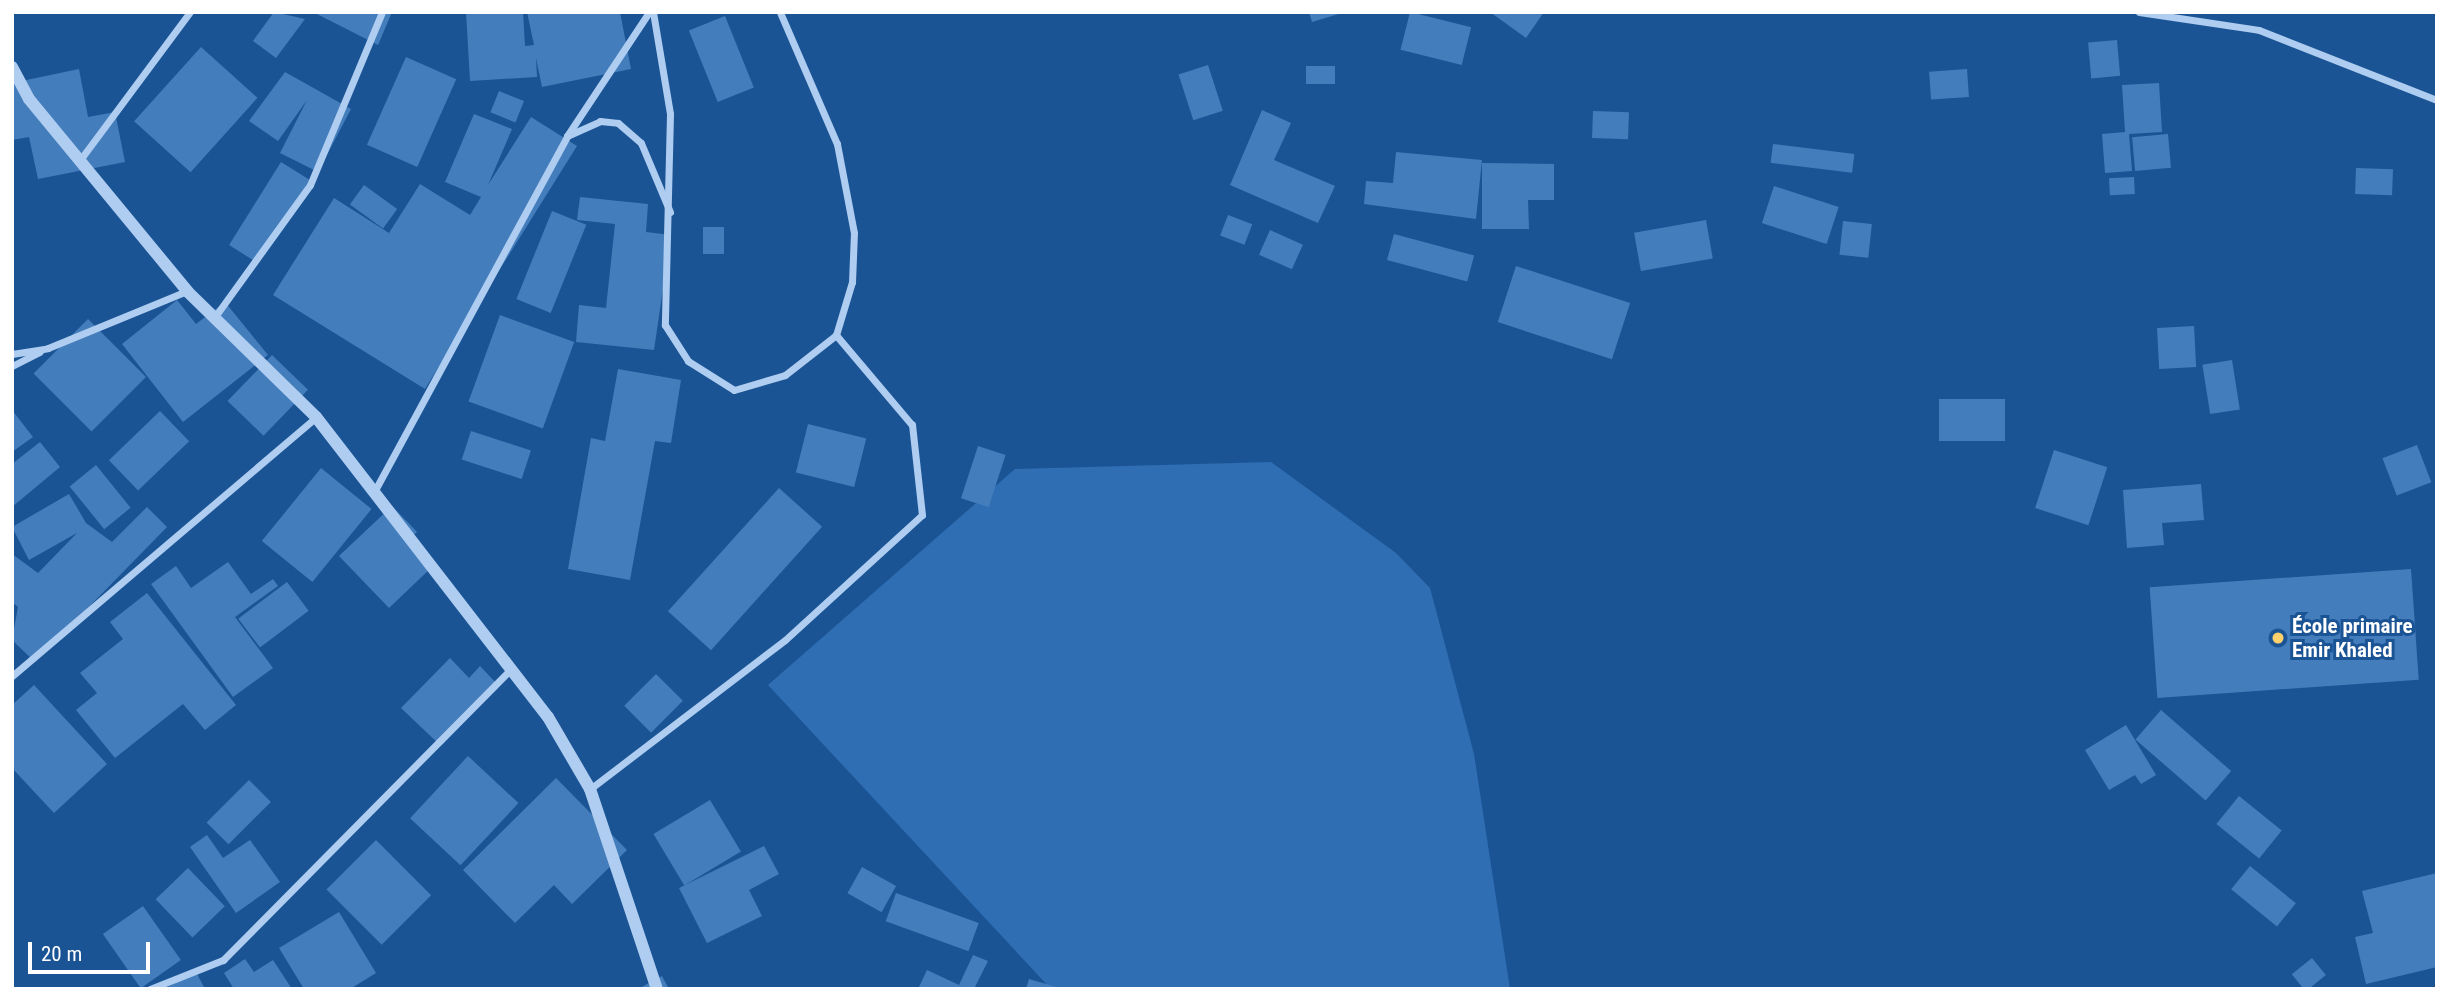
<!DOCTYPE html>
<html>
<head>
<meta charset="utf-8">
<style>
  body { margin:0 }
  #map { position:relative; width:2449px; height:1001px; overflow:hidden; background:#1b5495; font-family:"Roboto Condensed",sans-serif }
  div>[style] { position:absolute }
  .green>* { inset:0; background:#2f6eb3 }
  .building>* { inset:0; background:#447dbc; transform-origin:0 0 }
  .minor>* { height:7px; margin:-3.5px; padding:0 3.5px; transform-origin:3.5px; border-radius:3.5px; background:#aecdf0 }
  .tertiary>* { height:12px; margin:-6px; padding:0 6px; transform-origin:6px; border-radius:6px; background:#aecdf0 }
  .dots>* { width:19px; height:19px; translate:-50% -50%; box-sizing:border-box; border:4px solid #1b5495; border-radius:50% }
  span { translate:-50% -50%; white-space:nowrap; text-align:center; line-height:1.15; -webkit-text-stroke:6px #1b5495; paint-order:stroke }
  .poi-label { font-size:21px; color:#fff; font-weight:700 }
  .left { translate:0 -50%; text-align:left }
  .frame { position:absolute; inset:0; border:14px solid #fff; pointer-events:none }
  .scale { position:absolute; left:28px; top:942px; width:122px; height:32px; box-sizing:border-box; border:4px solid #fff; border-top:0; padding-left:9px; font-size:21px; line-height:24px; white-space:nowrap; color:#fff; -webkit-text-stroke:5px #1b5495; paint-order:stroke }
</style>
</head>
<body>
<div id="map">
  <div class="green">
    <div style="clip-path:polygon(1271px 462px,1396px 553px,1430px 588px,1474px 754px,1510px 989px,1051px 989px,768px 685px,1015px 469px)"></div>
  </div>
  <div class="building">
    <div style="clip-path:polygon(274px 12px,305px 19px,276px 58px,253px 41px)"></div>
    <div style="clip-path:polygon(313px 12px,392px 12px,378px 45px)"></div>
    <div style="clip-path:polygon(466px 12px,523px 12px,525px 46px,534px 45px,527px 12px,620px 12px,631px 69px,542px 87px,536px 58px,537px 77px,470px 81px)"></div>
    <div style="clip-path:polygon(1309px 12px,1342px 12px,1342px 13px,1312px 22px)"></div>
    <div style="left:1410px;top:12px;width:63px;height:39px;rotate:14deg"></div>
    <div style="clip-path:polygon(1490px 12px,1544px 12px,1526px 38px)"></div>
    <div style="left:725px;top:16px;width:77px;height:39px;rotate:68deg"></div>
    <div style="left:2117px;top:40px;width:36px;height:29px;rotate:85deg"></div>
    <div style="left:201px;top:47px;width:76px;height:100px;rotate:42deg"></div>
    <div style="left:406px;top:57px;width:55px;height:96px;rotate:24deg"></div>
    <div style="left:1208px;top:65px;width:48px;height:31px;rotate:72deg"></div>
    <div style="left:1306px;top:66px;width:29px;height:18px"></div>
    <div style="clip-path:polygon(79px 69px,88px 117px,115px 112px,125px 162px,38px 179px,29px 137px,12px 140px,12px 83px)"></div>
    <div style="left:1967px;top:69px;width:28px;height:38px;rotate:86deg"></div>
    <div style="clip-path:polygon(285px 72px,351px 109px,318px 172px,280px 153px,307px 100px,278px 141px,249px 121px)"></div>
    <div style="clip-path:polygon(2159px 83px,2162px 132px,2129px 134px,2132px 171px,2105px 173px,2102px 134px,2125px 132px,2122px 85px)"></div>
    <div style="left:499px;top:91px;width:27px;height:23px;rotate:22deg"></div>
    <div style="clip-path:polygon(1262px 110px,1291px 123px,1274px 160px,1335px 186px,1318px 223px,1230px 185px)"></div>
    <div style="left:1593px;top:111px;width:36px;height:27px;rotate:2deg"></div>
    <div style="clip-path:polygon(474px 114px,512px 129px,488px 185px,531px 117px,577px 146px,425px 389px,273px 295px,334px 198px,389px 233px,420px 184px,470px 215px,481px 197px,445px 182px)"></div>
    <div style="left:2168px;top:134px;width:34px;height:36px;rotate:85deg"></div>
    <div style="left:1773px;top:144px;width:82px;height:19px;rotate:7deg"></div>
    <div style="clip-path:polygon(1396px 152px,1482px 160px,1476px 219px,1364px 204px,1366px 181px,1393px 183px)"></div>
    <div style="left:281px;top:162px;width:34px;height:98px;rotate:32deg"></div>
    <div style="clip-path:polygon(1482px 163px,1554px 164px,1554px 200px,1528px 200px,1529px 229px,1482px 229px)"></div>
    <div style="left:2356px;top:168px;width:37px;height:26px;rotate:2deg"></div>
    <div style="left:2134px;top:177px;width:17px;height:25px;rotate:87deg"></div>
    <div style="left:364px;top:185px;width:41px;height:24px;rotate:36deg"></div>
    <div style="left:1774px;top:186px;width:68px;height:39px;rotate:18deg"></div>
    <div style="clip-path:polygon(580px 197px,648px 204px,646px 232px,671px 235px,654px 350px,576px 342px,579px 305px,606px 308px,615px 224px,577px 220px)"></div>
    <div style="left:552px;top:211px;width:37px;height:95px;rotate:22deg"></div>
    <div style="left:1228px;top:215px;width:26px;height:22px;rotate:21deg"></div>
    <div style="left:1706px;top:220px;width:39px;height:73px;rotate:80deg"></div>
    <div style="left:1843px;top:221px;width:29px;height:34px;rotate:6deg"></div>
    <div style="left:703px;top:227px;width:21px;height:27px"></div>
    <div style="left:1270px;top:230px;width:36px;height:27px;rotate:24deg"></div>
    <div style="left:1394px;top:234px;width:83px;height:27px;rotate:15deg"></div>
    <div style="left:1516px;top:266px;width:120px;height:59px;rotate:18deg"></div>
    <div style="clip-path:polygon(177px 300px,196px 324px,225px 302px,268px 355px,183px 422px,122px 344px)"></div>
    <div style="left:500px;top:315px;width:79px;height:92px;rotate:20deg"></div>
    <div style="left:88px;top:319px;width:82px;height:77px;rotate:45deg"></div>
    <div style="left:2194px;top:326px;width:41px;height:37px;rotate:87deg"></div>
    <div style="left:272px;top:355px;width:50px;height:64px;rotate:44deg"></div>
    <div style="left:2232px;top:360px;width:50px;height:30px;rotate:81deg"></div>
    <div style="clip-path:polygon(618px 369px,681px 380px,671px 443px,655px 441px,630px 580px,568px 569px,591px 438px,605px 441px)"></div>
    <div style="left:1939px;top:399px;width:66px;height:42px"></div>
    <div style="clip-path:polygon(12px 410px,33px 437px,12px 452px)"></div>
    <div style="left:160px;top:411px;width:42px;height:71px;rotate:46deg"></div>
    <div style="left:808px;top:424px;width:60px;height:50px;rotate:14deg"></div>
    <div style="left:471px;top:431px;width:63px;height:30px;rotate:18deg"></div>
    <div style="clip-path:polygon(40px 442px,60px 467px,12px 507px,12px 464px)"></div>
    <div style="left:2417px;top:445px;width:40px;height:37px;rotate:69deg"></div>
    <div style="left:978px;top:446px;width:29px;height:55px;rotate:18deg"></div>
    <div style="left:2054px;top:450px;width:56px;height:61px;rotate:18deg"></div>
    <div style="left:96px;top:465px;width:55px;height:34px;rotate:51deg"></div>
    <div style="left:321px;top:468px;width:65px;height:94px;rotate:39deg"></div>
    <div style="clip-path:polygon(2201px 484px,2204px 520px,2162px 523px,2164px 545px,2127px 548px,2123px 490px)"></div>
    <div style="left:779px;top:488px;width:58px;height:166px;rotate:42deg"></div>
    <div style="clip-path:polygon(69px 494px,86px 523px,112px 542px,147px 507px,167px 527px,35px 662px,12px 640px,18px 607px,12px 602px,12px 554px,38px 573px,77px 533px,29px 560px,12px 527px)"></div>
    <div style="clip-path:polygon(392px 506px,417px 532px,407px 541px,432px 567px,389px 608px,339px 556px)"></div>
    <div style="clip-path:polygon(228px 562px,251px 594px,273px 579px,278px 586px,235px 617px,273px 668px,233px 697px,151px 584px,176px 566px,191px 588px)"></div>
    <div style="left:2411px;top:569px;width:111px;height:262px;rotate:86deg"></div>
    <div style="left:287px;top:582px;width:36px;height:61px;rotate:53deg"></div>
    <div style="clip-path:polygon(147px 593px,236px 705px,205px 730px,183px 704px,115px 758px,76px 710px,97px 693px,80px 673px,123px 639px,110px 622px)"></div>
    <div style="clip-path:polygon(450px 658px,469px 678px,480px 666px,499px 686px,441px 746px,401px 708px)"></div>
    <div style="left:656px;top:674px;width:38px;height:45px;rotate:45deg"></div>
    <div style="clip-path:polygon(34px 685px,107px 764px,54px 813px,12px 768px,12px 705px)"></div>
    <div style="left:2161px;top:710px;width:93px;height:39px;rotate:41deg"></div>
    <div style="clip-path:polygon(2126px 725px,2156px 775px,2141px 784px,2135px 775px,2109px 790px,2085px 750px)"></div>
    <div style="left:468px;top:756px;width:69px;height:85px;rotate:43deg"></div>
    <div style="clip-path:polygon(556px 778px,627px 850px,572px 904px,554px 885px,515px 923px,463px 870px)"></div>
    <div style="left:249px;top:780px;width:31px;height:60px;rotate:45deg"></div>
    <div style="left:2239px;top:796px;width:55px;height:36px;rotate:39deg"></div>
    <div style="left:710px;top:800px;width:60px;height:66px;rotate:59deg"></div>
    <div style="clip-path:polygon(207px 835px,223px 858px,250px 840px,280px 882px,236px 913px,190px 847px)"></div>
    <div style="left:376px;top:840px;width:78px;height:70px;rotate:45deg"></div>
    <div style="clip-path:polygon(764px 846px,779px 874px,749px 890px,762px 916px,707px 943px,679px 888px)"></div>
    <div style="left:2250px;top:866px;width:59px;height:30px;rotate:39deg"></div>
    <div style="left:862px;top:867px;width:39px;height:30px;rotate:29deg"></div>
    <div style="left:188px;top:868px;width:53px;height:45px;rotate:46deg"></div>
    <div style="clip-path:polygon(2437px 873px,2437px 967px,2366px 984px,2355px 937px,2373px 933px,2362px 891px)"></div>
    <div style="left:896px;top:893px;width:88px;height:30px;rotate:20deg"></div>
    <div style="left:143px;top:906px;width:66px;height:49px;rotate:55deg"></div>
    <div style="clip-path:polygon(339px 912px,376px 973px,350px 989px,304px 989px,279px 948px)"></div>
    <div style="clip-path:polygon(973px 955px,988px 961px,974px 989px,918px 989px,927px 970px,959px 985px)"></div>
    <div style="left:2312px;top:958px;width:22px;height:26px;rotate:51deg"></div>
    <div style="clip-path:polygon(245px 959px,254px 972px,273px 960px,292px 989px,234px 989px,224px 973px)"></div>
    <div style="clip-path:polygon(196px 972px,205px 989px,164px 989px)"></div>
    <div style="clip-path:polygon(662px 976px,669px 989px,638px 989px)"></div>
    <div style="clip-path:polygon(1029px 979px,1060px 988px,1060px 989px,1026px 989px)"></div>
  </div>
  <div class="minor">
    <div style="left:653px;top:12px;width:103px;rotate:80.5deg"></div>
    <div style="left:670px;top:114px;width:211px;rotate:91.4deg"></div>
    <div style="left:665px;top:325px;width:43px;rotate:57.4deg"></div>
    <div style="left:688px;top:361px;width:54px;rotate:32.2deg"></div>
    <div style="left:734px;top:390px;width:53px;rotate:-16.4deg"></div>
    <div style="left:785px;top:375px;width:65px;rotate:-38.1deg"></div>
    <div style="left:836px;top:335px;width:55px;rotate:-73.2deg"></div>
    <div style="left:852px;top:282px;width:49px;rotate:-87.7deg"></div>
    <div style="left:854px;top:233px;width:91px;rotate:-100.8deg"></div>
    <div style="left:837px;top:144px;width:144px;rotate:-113.4deg"></div>
    <div style="left:2139px;top:12px;width:121px;rotate:8.5deg"></div>
    <div style="left:2259px;top:30px;width:191px;rotate:21.5deg"></div>
    <div style="left:567px;top:136px;width:36px;rotate:-24deg"></div>
    <div style="left:600px;top:121px;width:18px;rotate:6deg"></div>
    <div style="left:618px;top:123px;width:30px;rotate:41deg"></div>
    <div style="left:641px;top:143px;width:75px;rotate:67.2deg"></div>
    <div style="left:80px;top:160px;width:184px;rotate:-53.4deg"></div>
    <div style="left:214px;top:318px;width:164px;rotate:-54.2deg"></div>
    <div style="left:310px;top:185px;width:187px;rotate:-67.4deg"></div>
    <div style="left:12px;top:354px;width:36px;rotate:-9deg"></div>
    <div style="left:48px;top:348px;width:150px;rotate:-22.3deg"></div>
    <div style="left:12px;top:366px;width:31px;rotate:-27deg"></div>
    <div style="left:374px;top:492px;width:405px;rotate:-61.5deg"></div>
    <div style="left:567px;top:136px;width:149px;rotate:-56.5deg"></div>
    <div style="left:12px;top:676px;width:399px;rotate:-40.4deg"></div>
    <div style="left:590px;top:789px;width:245px;rotate:-37.4deg"></div>
    <div style="left:785px;top:640px;width:185px;rotate:-42.4deg"></div>
    <div style="left:922px;top:515px;width:91px;rotate:-96.3deg"></div>
    <div style="left:912px;top:425px;width:118px;rotate:-130.2deg"></div>
    <div style="left:150px;top:989px;width:79px;rotate:-21.7deg"></div>
    <div style="left:223px;top:960px;width:409px;rotate:-45.3deg"></div>
  </div>
  <div class="tertiary">
    <div style="left:12px;top:67px;width:36px;rotate:62deg"></div>
    <div style="left:29px;top:99px;width:249px;rotate:50.5deg"></div>
    <div style="left:187px;top:291px;width:180px;rotate:44.3deg"></div>
    <div style="left:316px;top:417px;width:379px;rotate:52.3deg"></div>
    <div style="left:548px;top:717px;width:83px;rotate:59.7deg"></div>
    <div style="left:590px;top:789px;width:211px;rotate:71.5deg"></div>
  </div>
  <div class="dots">
    <div style="left:2278px;top:638px;background:#ffd16c"></div>
  </div>
  <div class="poi-label">
    <span class="left" style="left:2292px;top:638px">École primaire<br>Emir Khaled</span>
  </div>
  <div class="frame"></div>
  <div class="scale">20 m</div>
</div>
</body>
</html>
